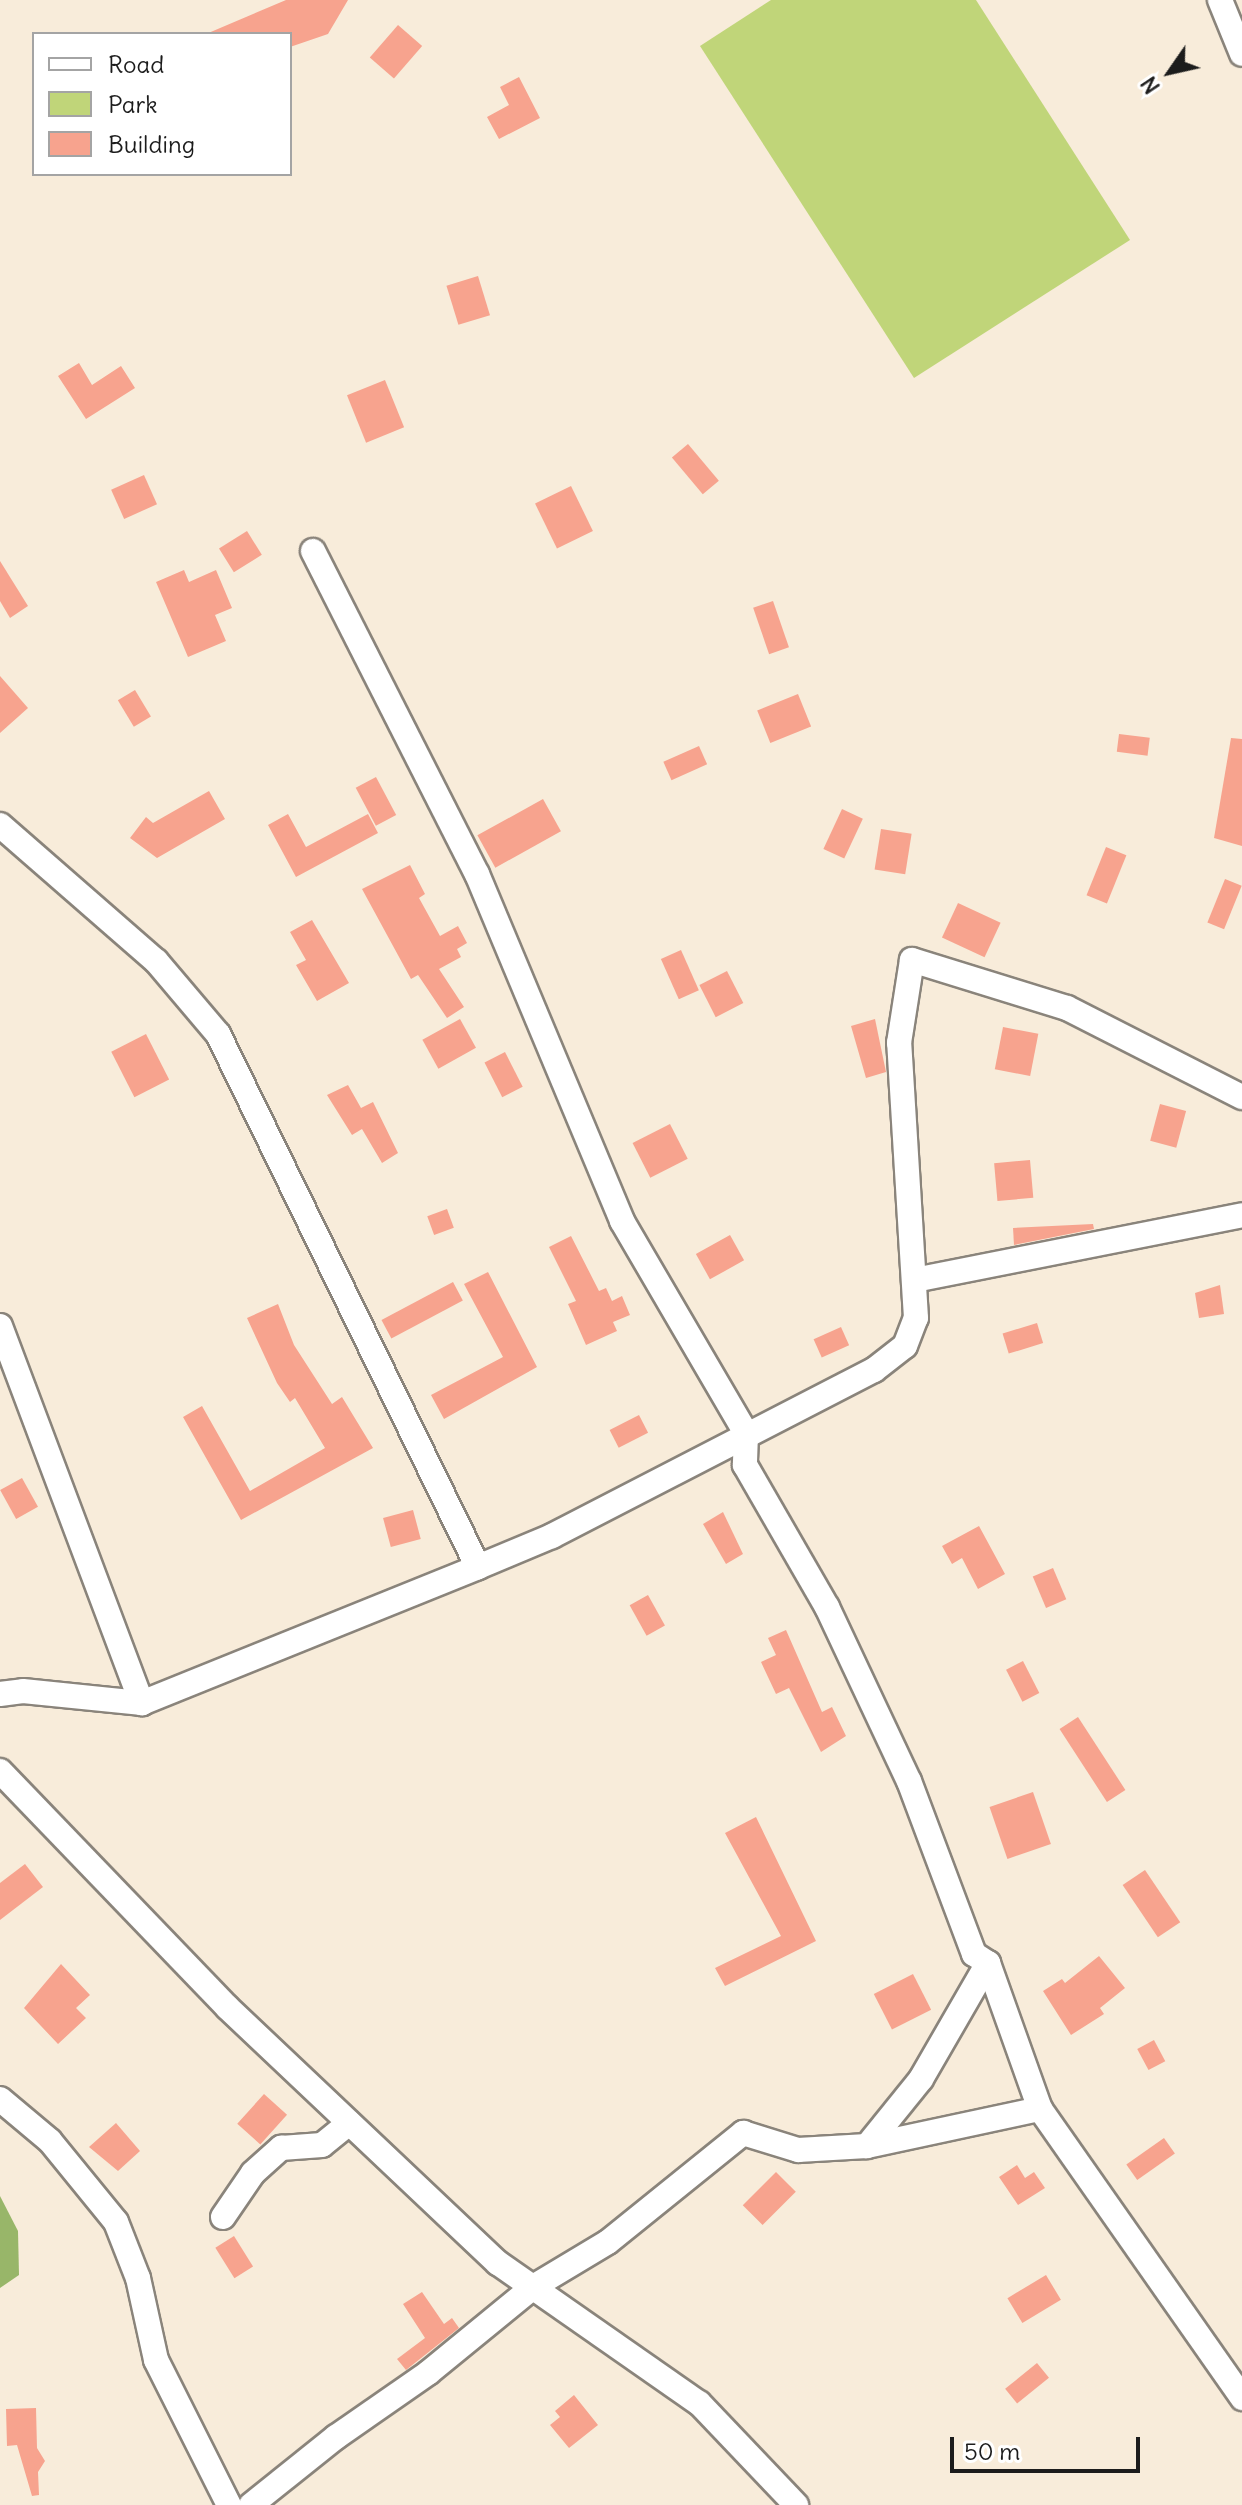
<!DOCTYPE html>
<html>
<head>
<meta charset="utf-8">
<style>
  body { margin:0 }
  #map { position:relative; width:1242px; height:2505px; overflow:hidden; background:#f8ecda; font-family:Delius,sans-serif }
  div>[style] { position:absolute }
  .green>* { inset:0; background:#c0d579 }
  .forest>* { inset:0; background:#98b669 }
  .building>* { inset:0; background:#f7a38e; transform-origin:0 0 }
  .roads { filter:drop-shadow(2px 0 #8a847b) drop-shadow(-2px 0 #8a847b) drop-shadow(0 2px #8a847b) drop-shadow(0 -2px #8a847b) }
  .minor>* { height:24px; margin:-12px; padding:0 12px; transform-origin:12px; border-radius:12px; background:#fff }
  span { translate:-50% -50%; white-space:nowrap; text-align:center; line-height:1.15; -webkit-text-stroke:6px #fff; paint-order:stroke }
  .legend { position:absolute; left:32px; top:32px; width:260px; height:144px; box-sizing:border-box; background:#fff; border:2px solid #a4a4a4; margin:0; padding:10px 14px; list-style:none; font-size:24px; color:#1c1c1c }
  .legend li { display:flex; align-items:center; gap:16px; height:40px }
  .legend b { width:40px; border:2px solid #a4a4a4 }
  .north { position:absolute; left:1130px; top:32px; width:80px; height:80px; -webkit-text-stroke:6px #fff; paint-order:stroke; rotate:236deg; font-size:22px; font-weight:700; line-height:32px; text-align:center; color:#1c1c1c }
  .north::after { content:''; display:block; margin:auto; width:28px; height:36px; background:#1c1c1c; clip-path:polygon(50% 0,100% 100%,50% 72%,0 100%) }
  .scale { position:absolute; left:950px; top:2437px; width:190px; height:36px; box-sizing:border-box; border:4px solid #1c1c1c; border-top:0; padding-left:10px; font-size:24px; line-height:28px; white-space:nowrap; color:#1c1c1c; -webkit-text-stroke:6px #fff; paint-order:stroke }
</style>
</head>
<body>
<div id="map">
  <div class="green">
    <div style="clip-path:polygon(771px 0,976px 0,1130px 240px,914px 378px,700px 46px)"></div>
  </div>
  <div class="forest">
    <div style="clip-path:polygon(0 2196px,18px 2231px,19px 2275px,0 2288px)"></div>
  </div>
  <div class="building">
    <div style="clip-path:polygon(286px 0,348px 0,328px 34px,290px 47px,290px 34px,206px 34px)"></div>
    <div style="left:398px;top:25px;width:32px;height:43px;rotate:41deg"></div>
    <div style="clip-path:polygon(519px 77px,540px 118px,499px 139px,487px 117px,509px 105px,500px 87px)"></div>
    <div style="left:478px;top:276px;width:41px;height:33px;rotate:73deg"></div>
    <div style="clip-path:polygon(79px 363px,92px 385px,121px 366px,135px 388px,86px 419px,58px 376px)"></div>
    <div style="left:385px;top:380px;width:51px;height:41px;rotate:68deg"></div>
    <div style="left:688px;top:444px;width:48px;height:21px;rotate:50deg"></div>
    <div style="left:144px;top:475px;width:32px;height:36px;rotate:66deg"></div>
    <div style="left:571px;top:486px;width:50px;height:40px;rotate:64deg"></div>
    <div style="left:247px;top:531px;width:28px;height:33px;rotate:58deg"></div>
    <div style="clip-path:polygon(0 561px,28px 606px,10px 618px,0 601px)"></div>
    <div style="clip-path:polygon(184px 570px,189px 582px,216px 570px,232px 608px,215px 615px,226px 641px,188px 657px,156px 582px)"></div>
    <div style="left:773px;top:601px;width:49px;height:21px;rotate:71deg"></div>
    <div style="clip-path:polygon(0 676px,28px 708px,0 733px)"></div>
    <div style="left:135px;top:690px;width:31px;height:20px;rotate:59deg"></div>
    <div style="left:798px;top:694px;width:35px;height:44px;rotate:68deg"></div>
    <div style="left:1119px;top:734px;width:31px;height:18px;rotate:7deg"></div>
    <div style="clip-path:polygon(1231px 738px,1242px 739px,1242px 846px,1214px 838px)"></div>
    <div style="left:699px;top:746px;width:20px;height:39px;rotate:66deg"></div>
    <div style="left:376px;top:777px;width:43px;height:23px;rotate:62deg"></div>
    <div style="clip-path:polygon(209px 791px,225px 819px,157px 858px,130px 838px,146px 817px,153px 823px)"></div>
    <div style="left:543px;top:799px;width:37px;height:75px;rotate:61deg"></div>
    <div style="left:842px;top:809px;width:23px;height:44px;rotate:25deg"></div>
    <div style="clip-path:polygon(288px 814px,306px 847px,368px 814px,378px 833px,296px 877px,268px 825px)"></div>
    <div style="left:881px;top:829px;width:31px;height:41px;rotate:9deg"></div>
    <div style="left:1106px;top:847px;width:22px;height:52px;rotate:22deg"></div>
    <div style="clip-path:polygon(410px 865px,425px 894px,419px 898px,440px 936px,458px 926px,467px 943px,457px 949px,461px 957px,439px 969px,464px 1007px,447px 1018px,418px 975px,411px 979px,362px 889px)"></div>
    <div style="left:1225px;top:879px;width:18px;height:47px;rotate:22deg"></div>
    <div style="left:958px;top:903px;width:47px;height:38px;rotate:25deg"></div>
    <div style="clip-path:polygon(312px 920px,349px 983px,317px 1001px,296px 965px,306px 960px,290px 932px)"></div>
    <div style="left:681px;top:950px;width:44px;height:22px;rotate:66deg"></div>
    <div style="left:727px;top:971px;width:36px;height:31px;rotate:63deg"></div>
    <div style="left:460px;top:1019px;width:33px;height:43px;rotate:61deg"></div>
    <div style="clip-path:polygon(875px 1019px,886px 1072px,866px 1078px,851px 1026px)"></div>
    <div style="left:1003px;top:1027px;width:36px;height:43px;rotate:11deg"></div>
    <div style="left:146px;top:1034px;width:51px;height:39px;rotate:63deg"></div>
    <div style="left:505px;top:1052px;width:39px;height:23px;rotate:63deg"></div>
    <div style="clip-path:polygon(348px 1085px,361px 1108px,373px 1102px,398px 1153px,382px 1163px,362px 1129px,352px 1135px,327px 1095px)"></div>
    <div style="left:1160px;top:1104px;width:27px;height:38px;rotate:15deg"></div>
    <div style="left:670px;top:1124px;width:39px;height:42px;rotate:63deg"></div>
    <div style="left:1030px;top:1160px;width:38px;height:36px;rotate:85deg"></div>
    <div style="left:447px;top:1209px;width:20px;height:21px;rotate:70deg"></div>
    <div style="clip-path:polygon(1093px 1224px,1094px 1229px,1014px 1245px,1013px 1228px)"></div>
    <div style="left:730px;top:1235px;width:29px;height:39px;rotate:61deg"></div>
    <div style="clip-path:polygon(571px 1236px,599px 1291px,606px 1288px,612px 1301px,622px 1296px,630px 1315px,613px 1322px,617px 1331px,586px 1345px,568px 1304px,576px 1301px,549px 1247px)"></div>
    <div style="clip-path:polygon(488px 1272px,537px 1367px,444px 1419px,431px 1395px,503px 1357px,464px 1284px)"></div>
    <div style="left:453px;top:1282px;width:21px;height:81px;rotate:62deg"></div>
    <div style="clip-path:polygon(1220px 1285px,1224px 1314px,1199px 1318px,1195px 1293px)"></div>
    <div style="clip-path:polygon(278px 1304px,294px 1345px,332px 1404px,342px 1397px,373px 1448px,241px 1520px,183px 1417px,202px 1406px,250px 1491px,325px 1448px,295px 1398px,290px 1402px,277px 1383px,247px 1318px)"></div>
    <div style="left:1037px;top:1323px;width:21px;height:36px;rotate:73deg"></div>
    <div style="left:841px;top:1327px;width:20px;height:30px;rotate:66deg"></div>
    <div style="left:639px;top:1415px;width:20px;height:33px;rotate:63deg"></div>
    <div style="left:22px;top:1478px;width:33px;height:25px;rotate:61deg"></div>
    <div style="left:413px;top:1510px;width:30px;height:31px;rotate:75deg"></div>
    <div style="clip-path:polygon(723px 1512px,743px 1554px,726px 1564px,703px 1524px)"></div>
    <div style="clip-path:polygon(979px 1526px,1005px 1574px,978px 1589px,962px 1558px,952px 1564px,942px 1546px)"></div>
    <div style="left:1053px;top:1568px;width:34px;height:22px;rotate:67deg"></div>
    <div style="left:648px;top:1595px;width:35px;height:21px;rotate:61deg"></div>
    <div style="clip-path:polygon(786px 1630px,822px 1712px,832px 1707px,846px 1736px,821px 1752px,789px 1688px,776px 1694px,761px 1662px,776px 1655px,768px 1638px)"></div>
    <div style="left:1023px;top:1661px;width:36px;height:19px;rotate:63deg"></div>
    <div style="left:1078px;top:1717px;width:87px;height:22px;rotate:57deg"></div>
    <div style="left:1033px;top:1792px;width:55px;height:46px;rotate:71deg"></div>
    <div style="clip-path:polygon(756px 1817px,816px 1941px,725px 1986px,715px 1968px,781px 1936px,725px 1833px)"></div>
    <div style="clip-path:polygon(25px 1864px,43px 1887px,0 1920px,0 1883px)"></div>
    <div style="left:1145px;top:1870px;width:63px;height:27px;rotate:56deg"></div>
    <div style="clip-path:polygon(1099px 1956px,1125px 1988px,1100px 2008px,1104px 2014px,1071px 2035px,1043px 1991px,1062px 1979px,1065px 1983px)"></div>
    <div style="clip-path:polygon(61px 1964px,90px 1995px,76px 2008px,86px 2018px,58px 2044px,24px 2008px)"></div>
    <div style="left:913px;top:1974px;width:40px;height:44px;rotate:63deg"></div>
    <div style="left:1154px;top:2040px;width:24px;height:19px;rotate:62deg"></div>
    <div style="left:264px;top:2094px;width:31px;height:40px;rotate:42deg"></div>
    <div style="clip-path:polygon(116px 2123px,140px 2151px,118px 2171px,89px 2147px)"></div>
    <div style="left:1164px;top:2138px;width:19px;height:46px;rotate:55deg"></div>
    <div style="clip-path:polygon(1017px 2165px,1025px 2178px,1034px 2172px,1045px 2188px,1018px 2205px,999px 2177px)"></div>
    <div style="left:776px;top:2172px;width:28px;height:47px;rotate:45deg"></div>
    <div style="left:234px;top:2236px;width:36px;height:22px;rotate:58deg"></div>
    <div style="left:1046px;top:2275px;width:29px;height:45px;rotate:59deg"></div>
    <div style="clip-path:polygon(422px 2292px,444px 2324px,452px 2318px,459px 2328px,406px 2370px,397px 2359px,425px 2338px,403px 2304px)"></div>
    <div style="left:1037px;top:2363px;width:19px;height:41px;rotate:51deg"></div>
    <div style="clip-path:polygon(574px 2395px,598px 2425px,569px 2448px,550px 2425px,560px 2417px,555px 2411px)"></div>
    <div style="clip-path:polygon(36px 2408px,37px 2448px,45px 2461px,38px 2472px,39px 2495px,32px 2496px,17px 2445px,7px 2446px,6px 2409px)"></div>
  </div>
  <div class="roads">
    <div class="minor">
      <div style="left:1220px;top:0;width:58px;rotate:67.8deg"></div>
      <div style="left:313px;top:551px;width:362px;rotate:63.1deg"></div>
      <div style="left:477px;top:874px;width:376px;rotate:67.3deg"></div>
      <div style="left:622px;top:1221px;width:246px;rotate:59.7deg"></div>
      <div style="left:746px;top:1433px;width:32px;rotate:92deg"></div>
      <div style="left:745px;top:1465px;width:164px;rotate:60deg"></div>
      <div style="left:827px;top:1607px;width:192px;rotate:64.8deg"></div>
      <div style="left:909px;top:1781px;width:185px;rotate:69.4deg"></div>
      <div style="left:974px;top:1954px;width:17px;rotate:33deg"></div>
      <div style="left:988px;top:1963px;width:134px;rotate:120deg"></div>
      <div style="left:921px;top:2079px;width:86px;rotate:128.9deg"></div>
      <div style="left:0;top:825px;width:207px;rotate:41.1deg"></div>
      <div style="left:156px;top:961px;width:96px;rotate:49.7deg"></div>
      <div style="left:218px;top:1034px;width:593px;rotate:64deg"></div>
      <div style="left:478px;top:1567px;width:80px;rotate:-22.7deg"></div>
      <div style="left:552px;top:1536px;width:362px;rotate:-27.3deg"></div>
      <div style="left:874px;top:1370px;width:39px;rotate:-38deg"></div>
      <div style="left:905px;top:1346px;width:30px;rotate:-69deg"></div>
      <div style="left:916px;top:1318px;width:276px;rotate:-93.5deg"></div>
      <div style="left:899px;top:1043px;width:84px;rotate:-81.1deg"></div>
      <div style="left:912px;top:960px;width:162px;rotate:17.2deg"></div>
      <div style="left:1067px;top:1008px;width:196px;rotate:27deg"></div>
      <div style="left:915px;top:1280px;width:333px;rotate:-11.2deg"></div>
      <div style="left:0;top:1326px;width:403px;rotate:69.4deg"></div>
      <div style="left:0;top:1694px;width:23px;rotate:-7deg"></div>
      <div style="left:23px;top:1691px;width:120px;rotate:5.8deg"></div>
      <div style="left:142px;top:1703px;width:362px;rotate:-22deg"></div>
      <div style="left:0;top:1771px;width:327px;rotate:46.1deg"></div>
      <div style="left:227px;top:2007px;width:373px;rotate:43.4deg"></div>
      <div style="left:498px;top:2263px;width:245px;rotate:34.9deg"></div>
      <div style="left:699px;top:2403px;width:141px;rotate:46.4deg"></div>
      <div style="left:988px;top:1963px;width:155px;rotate:70.4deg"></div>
      <div style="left:1040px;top:2109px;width:353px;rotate:55deg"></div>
      <div style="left:0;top:2099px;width:65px;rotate:40deg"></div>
      <div style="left:50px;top:2141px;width:104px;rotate:50.8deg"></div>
      <div style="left:116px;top:2222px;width:60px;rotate:68.6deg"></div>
      <div style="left:138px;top:2278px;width:84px;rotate:77.6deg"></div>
      <div style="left:156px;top:2360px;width:162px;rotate:63.3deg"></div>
      <div style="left:223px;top:2217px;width:53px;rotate:-55.7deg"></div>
      <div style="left:253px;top:2173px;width:38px;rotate:-42deg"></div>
      <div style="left:281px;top:2148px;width:41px;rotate:-4.2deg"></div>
      <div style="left:322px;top:2145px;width:35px;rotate:-39deg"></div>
      <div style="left:251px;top:2505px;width:109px;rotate:-38.7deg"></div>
      <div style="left:336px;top:2437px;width:112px;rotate:-34.8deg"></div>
      <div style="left:428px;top:2373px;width:136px;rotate:-39.3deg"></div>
      <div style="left:533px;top:2287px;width:87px;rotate:-31deg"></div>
      <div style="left:608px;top:2242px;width:174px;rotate:-38.9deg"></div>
      <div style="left:743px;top:2133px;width:58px;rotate:17.2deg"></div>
      <div style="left:798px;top:2150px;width:69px;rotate:-3.3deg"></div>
      <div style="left:867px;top:2146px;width:177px;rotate:-12.1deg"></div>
    </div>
  </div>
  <ul class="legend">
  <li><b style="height:10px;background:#fff"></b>Road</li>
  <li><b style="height:22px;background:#c0d579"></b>Park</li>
  <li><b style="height:22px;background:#f7a38e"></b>Building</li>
  </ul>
  <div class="north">N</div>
  <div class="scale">50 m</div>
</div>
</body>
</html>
